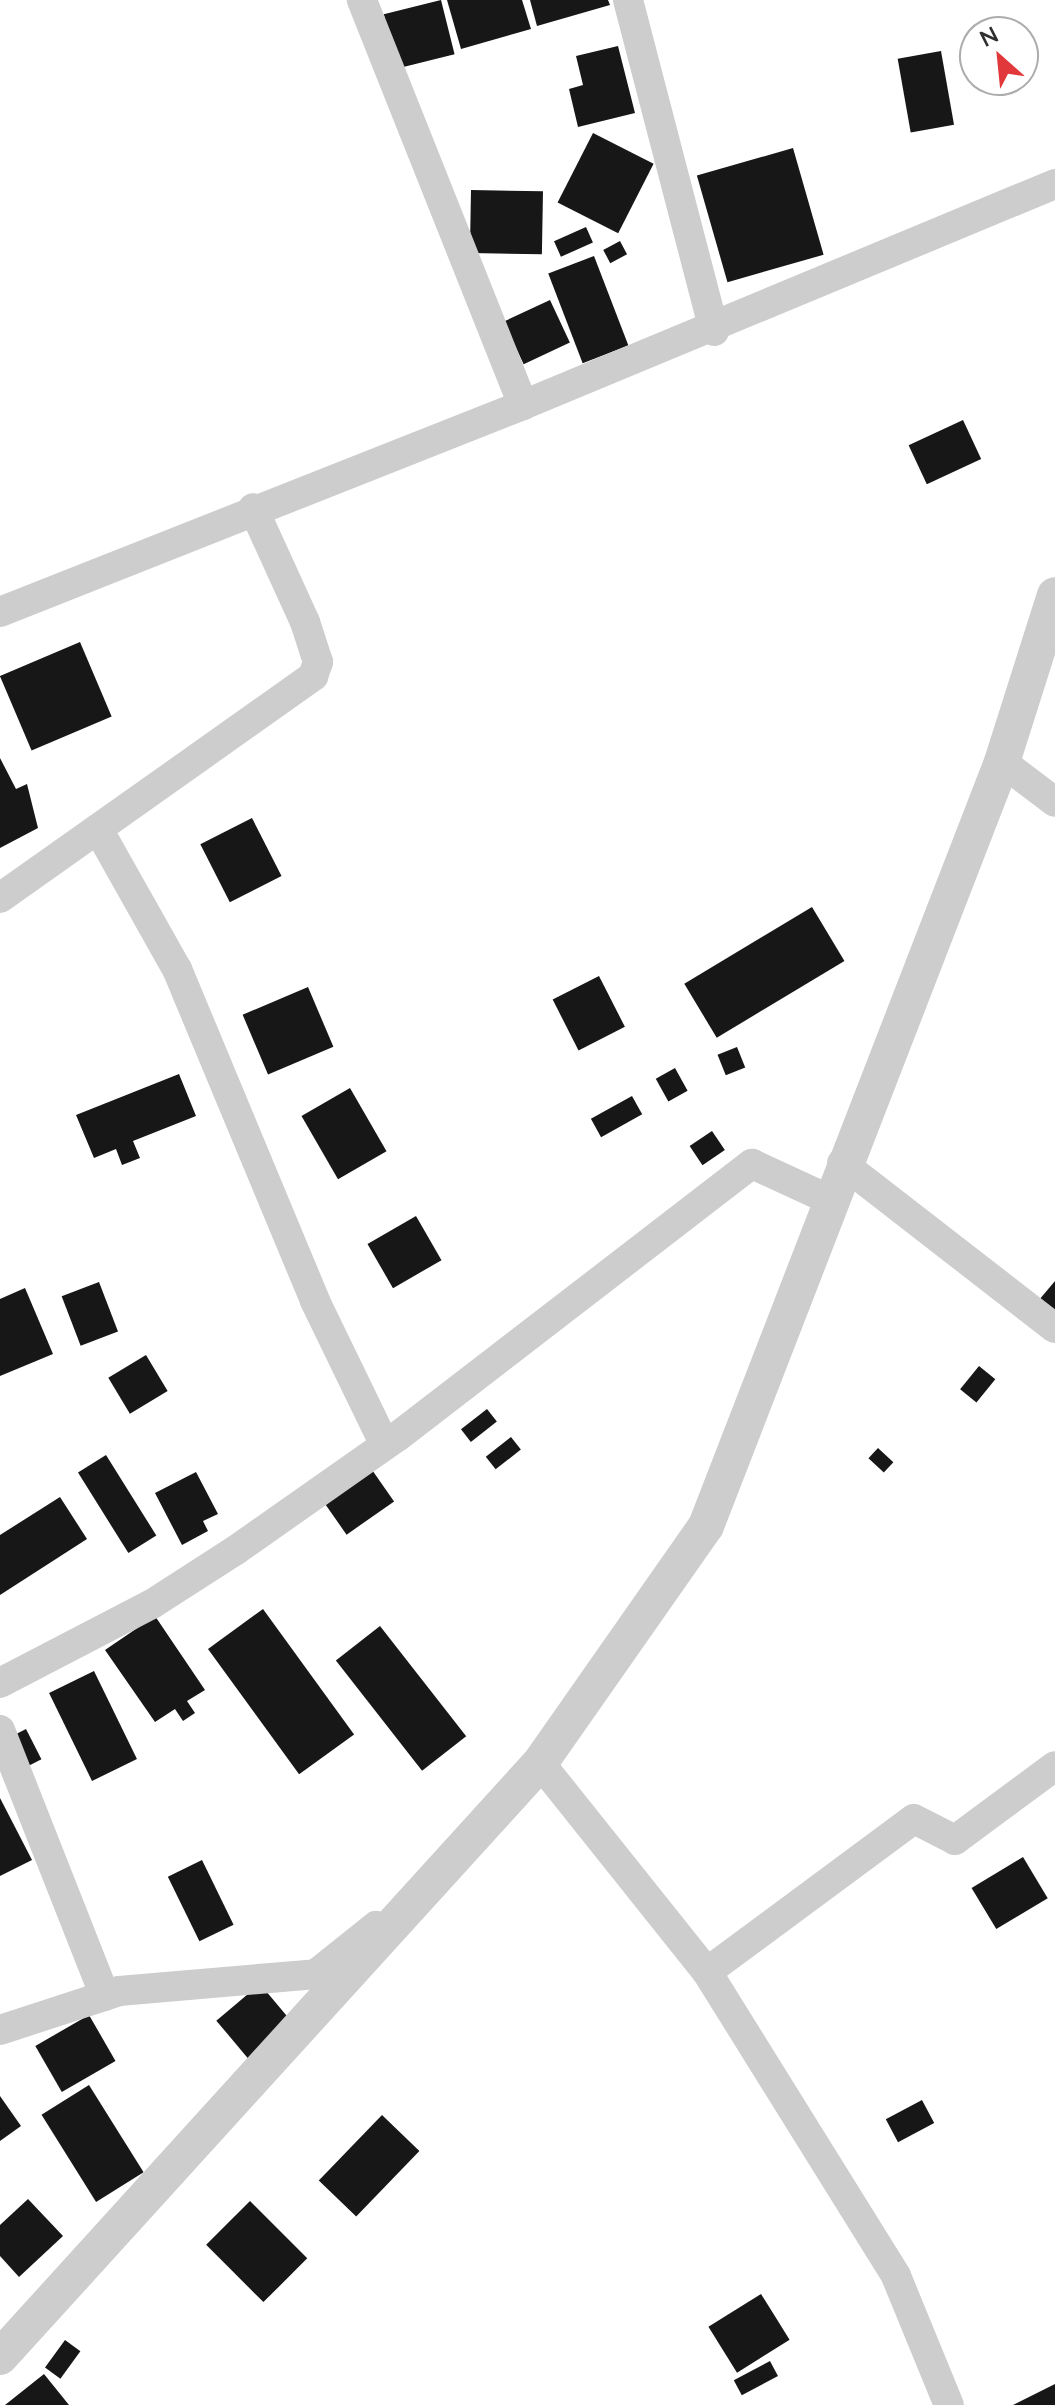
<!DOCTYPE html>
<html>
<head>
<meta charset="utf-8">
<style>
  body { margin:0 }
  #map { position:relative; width:1055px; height:2405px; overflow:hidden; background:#fff; font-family:Lato,sans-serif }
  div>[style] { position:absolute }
  .building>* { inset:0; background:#171717; transform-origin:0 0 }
  .minor>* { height:30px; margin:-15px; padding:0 15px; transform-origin:15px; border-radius:15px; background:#cdcdcd }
  .tertiary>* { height:36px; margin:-18px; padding:0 18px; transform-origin:18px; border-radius:18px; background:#cdcdcd }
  span { translate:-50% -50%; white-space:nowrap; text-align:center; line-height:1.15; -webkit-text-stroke:8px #fff; paint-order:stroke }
  .north { position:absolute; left:959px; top:16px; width:80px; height:80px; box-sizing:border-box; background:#fff; border:2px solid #acacac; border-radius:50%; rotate:333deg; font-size:22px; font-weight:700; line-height:32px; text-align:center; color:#303030 }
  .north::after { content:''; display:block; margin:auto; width:28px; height:36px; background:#e1383c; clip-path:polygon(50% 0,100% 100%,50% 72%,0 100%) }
</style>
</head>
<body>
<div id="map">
  <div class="building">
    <div style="left:441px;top:0;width:56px;height:59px;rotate:76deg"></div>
    <div style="clip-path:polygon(447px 0,522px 0,531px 29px,461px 49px)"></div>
    <div style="clip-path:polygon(530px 0,608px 0,610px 5px,537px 26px)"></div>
    <div style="clip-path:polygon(618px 46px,635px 113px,578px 127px,569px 89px,583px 85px,576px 56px)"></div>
    <div style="left:941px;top:51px;width:75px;height:44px;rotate:80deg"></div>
    <div style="left:593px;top:133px;width:68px;height:78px;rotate:27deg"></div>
    <div style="left:793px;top:148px;width:111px;height:100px;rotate:74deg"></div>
    <div style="left:471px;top:190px;width:72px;height:63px;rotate:1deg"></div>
    <div style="left:586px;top:227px;width:17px;height:35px;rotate:66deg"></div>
    <div style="left:620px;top:241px;width:15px;height:19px;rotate:62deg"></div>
    <div style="left:594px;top:256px;width:96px;height:49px;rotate:69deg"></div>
    <div style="left:550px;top:300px;width:47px;height:51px;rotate:65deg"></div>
    <div style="left:963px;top:420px;width:43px;height:60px;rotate:65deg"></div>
    <div style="left:80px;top:642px;width:81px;height:87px;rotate:67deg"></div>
    <div style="clip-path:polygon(0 758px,16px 789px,27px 784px,38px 828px,0 848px)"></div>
    <div style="left:252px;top:818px;width:65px;height:58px;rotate:63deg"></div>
    <div style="left:812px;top:907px;width:63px;height:149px;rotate:59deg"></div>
    <div style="left:599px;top:976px;width:57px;height:52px;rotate:63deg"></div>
    <div style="left:308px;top:987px;width:65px;height:71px;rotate:67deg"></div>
    <div style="left:737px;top:1047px;width:22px;height:21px;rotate:68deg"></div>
    <div style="left:675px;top:1068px;width:26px;height:22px;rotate:61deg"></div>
    <div style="clip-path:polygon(179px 1074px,196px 1116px,133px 1141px,140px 1158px,122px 1165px,116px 1149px,94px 1158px,76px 1115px)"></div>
    <div style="left:350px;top:1088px;width:73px;height:56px;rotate:60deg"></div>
    <div style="left:632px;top:1096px;width:21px;height:47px;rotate:61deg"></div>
    <div style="left:712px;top:1131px;width:23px;height:27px;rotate:56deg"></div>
    <div style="left:416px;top:1216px;width:51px;height:56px;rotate:60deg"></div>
    <div style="clip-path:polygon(1055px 1281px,1055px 1313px,1039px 1300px)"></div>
    <div style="left:99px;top:1282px;width:53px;height:40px;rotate:69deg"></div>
    <div style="clip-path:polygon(25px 1288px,53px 1354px,0 1376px,0 1299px)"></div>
    <div style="left:146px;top:1355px;width:42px;height:44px;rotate:59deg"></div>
    <div style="left:979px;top:1366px;width:21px;height:30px;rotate:39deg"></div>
    <div style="left:487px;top:1409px;width:16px;height:33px;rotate:52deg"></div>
    <div style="left:511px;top:1437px;width:16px;height:32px;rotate:52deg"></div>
    <div style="left:878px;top:1448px;width:21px;height:14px;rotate:43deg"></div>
    <div style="left:106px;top:1455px;width:95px;height:33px;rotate:58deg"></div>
    <div style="left:370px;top:1467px;width:42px;height:58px;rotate:55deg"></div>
    <div style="clip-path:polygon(196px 1472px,218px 1514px,203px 1521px,208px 1531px,182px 1545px,155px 1493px)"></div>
    <div style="clip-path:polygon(60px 1497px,87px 1539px,0 1595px,0 1535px)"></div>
    <div style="left:263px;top:1609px;width:155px;height:68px;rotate:54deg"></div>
    <div style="clip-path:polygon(155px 1616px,205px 1690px,187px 1701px,195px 1713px,183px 1721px,175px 1709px,155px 1722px,105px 1650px)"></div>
    <div style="left:380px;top:1626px;width:140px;height:56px;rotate:52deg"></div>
    <div style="left:94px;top:1671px;width:98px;height:50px;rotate:64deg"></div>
    <div style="left:26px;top:1729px;width:34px;height:23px;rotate:63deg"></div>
    <div style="clip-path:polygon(0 1798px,32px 1860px,0 1876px)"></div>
    <div style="left:1023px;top:1857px;width:48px;height:60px;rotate:59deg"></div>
    <div style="left:202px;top:1860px;width:72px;height:38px;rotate:64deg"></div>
    <div style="left:260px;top:1984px;width:50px;height:57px;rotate:50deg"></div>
    <div style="left:89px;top:2015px;width:53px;height:62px;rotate:60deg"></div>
    <div style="left:89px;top:2085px;width:103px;height:56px;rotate:58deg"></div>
    <div style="clip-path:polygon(0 2096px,21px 2126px,0 2141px)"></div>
    <div style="left:922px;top:2100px;width:26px;height:41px;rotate:62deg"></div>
    <div style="left:382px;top:2115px;width:52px;height:91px;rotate:44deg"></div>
    <div style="clip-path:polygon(28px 2199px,63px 2236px,19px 2277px,0 2256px,0 2225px)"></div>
    <div style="left:250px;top:2201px;width:81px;height:62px;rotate:45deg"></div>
    <div style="left:761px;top:2294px;width:54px;height:62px;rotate:58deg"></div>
    <div style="left:65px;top:2340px;width:19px;height:34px;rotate:36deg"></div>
    <div style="left:770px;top:2361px;width:17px;height:41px;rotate:62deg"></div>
    <div style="clip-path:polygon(44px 2374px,69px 2405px,5px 2405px)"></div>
    <div style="clip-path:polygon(1055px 2384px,1055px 2405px,1013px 2405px)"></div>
  </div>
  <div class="minor">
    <div style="left:628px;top:0;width:342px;rotate:75.4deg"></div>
    <div style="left:523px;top:405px;width:576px;rotate:-22.56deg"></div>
    <div style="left:0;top:612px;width:562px;rotate:-21.59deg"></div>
    <div style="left:523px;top:405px;width:436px;rotate:-111.7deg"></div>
    <div style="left:1002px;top:762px;width:66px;rotate:37deg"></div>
    <div style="left:98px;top:829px;width:161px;rotate:60.6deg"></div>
    <div style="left:177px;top:969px;width:360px;rotate:67.4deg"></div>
    <div style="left:315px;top:1301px;width:160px;rotate:64.1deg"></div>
    <div style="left:0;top:898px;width:384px;rotate:-35.3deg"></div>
    <div style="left:313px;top:676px;width:15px;rotate:-70deg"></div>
    <div style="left:318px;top:662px;width:42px;rotate:-108deg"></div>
    <div style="left:305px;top:622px;width:125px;rotate:-114.5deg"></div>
    <div style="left:842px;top:1163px;width:269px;rotate:37.8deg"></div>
    <div style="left:0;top:1683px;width:171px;rotate:-27.5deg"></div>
    <div style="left:152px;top:1604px;width:100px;rotate:-32.7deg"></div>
    <div style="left:236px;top:1550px;width:197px;rotate:-35.1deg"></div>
    <div style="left:397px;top:1437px;width:448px;rotate:-37.6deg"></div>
    <div style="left:752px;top:1164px;width:84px;rotate:24.7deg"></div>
    <div style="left:0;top:1730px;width:286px;rotate:68.5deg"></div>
    <div style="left:540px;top:1763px;width:268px;rotate:51.4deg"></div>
    <div style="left:707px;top:1972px;width:358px;rotate:58.1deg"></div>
    <div style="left:896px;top:2276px;width:139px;rotate:67.7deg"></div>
    <div style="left:707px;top:1972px;width:257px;rotate:-36.5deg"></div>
    <div style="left:914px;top:1819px;width:46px;rotate:27.1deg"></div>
    <div style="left:955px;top:1840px;width:124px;rotate:-36.5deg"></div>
    <div style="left:0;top:2030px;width:125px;rotate:-18.1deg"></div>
    <div style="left:119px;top:1991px;width:198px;rotate:-4.9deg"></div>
    <div style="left:316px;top:1974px;width:77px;rotate:-38.7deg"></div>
  </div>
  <div class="tertiary">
    <div style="left:0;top:2357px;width:803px;rotate:-47.73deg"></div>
    <div style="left:540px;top:1763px;width:289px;rotate:-55deg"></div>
    <div style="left:706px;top:1526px;width:819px;rotate:-68.82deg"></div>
    <div style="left:1002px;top:762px;width:175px;rotate:-72.4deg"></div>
  </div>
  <div class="north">N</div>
</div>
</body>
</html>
